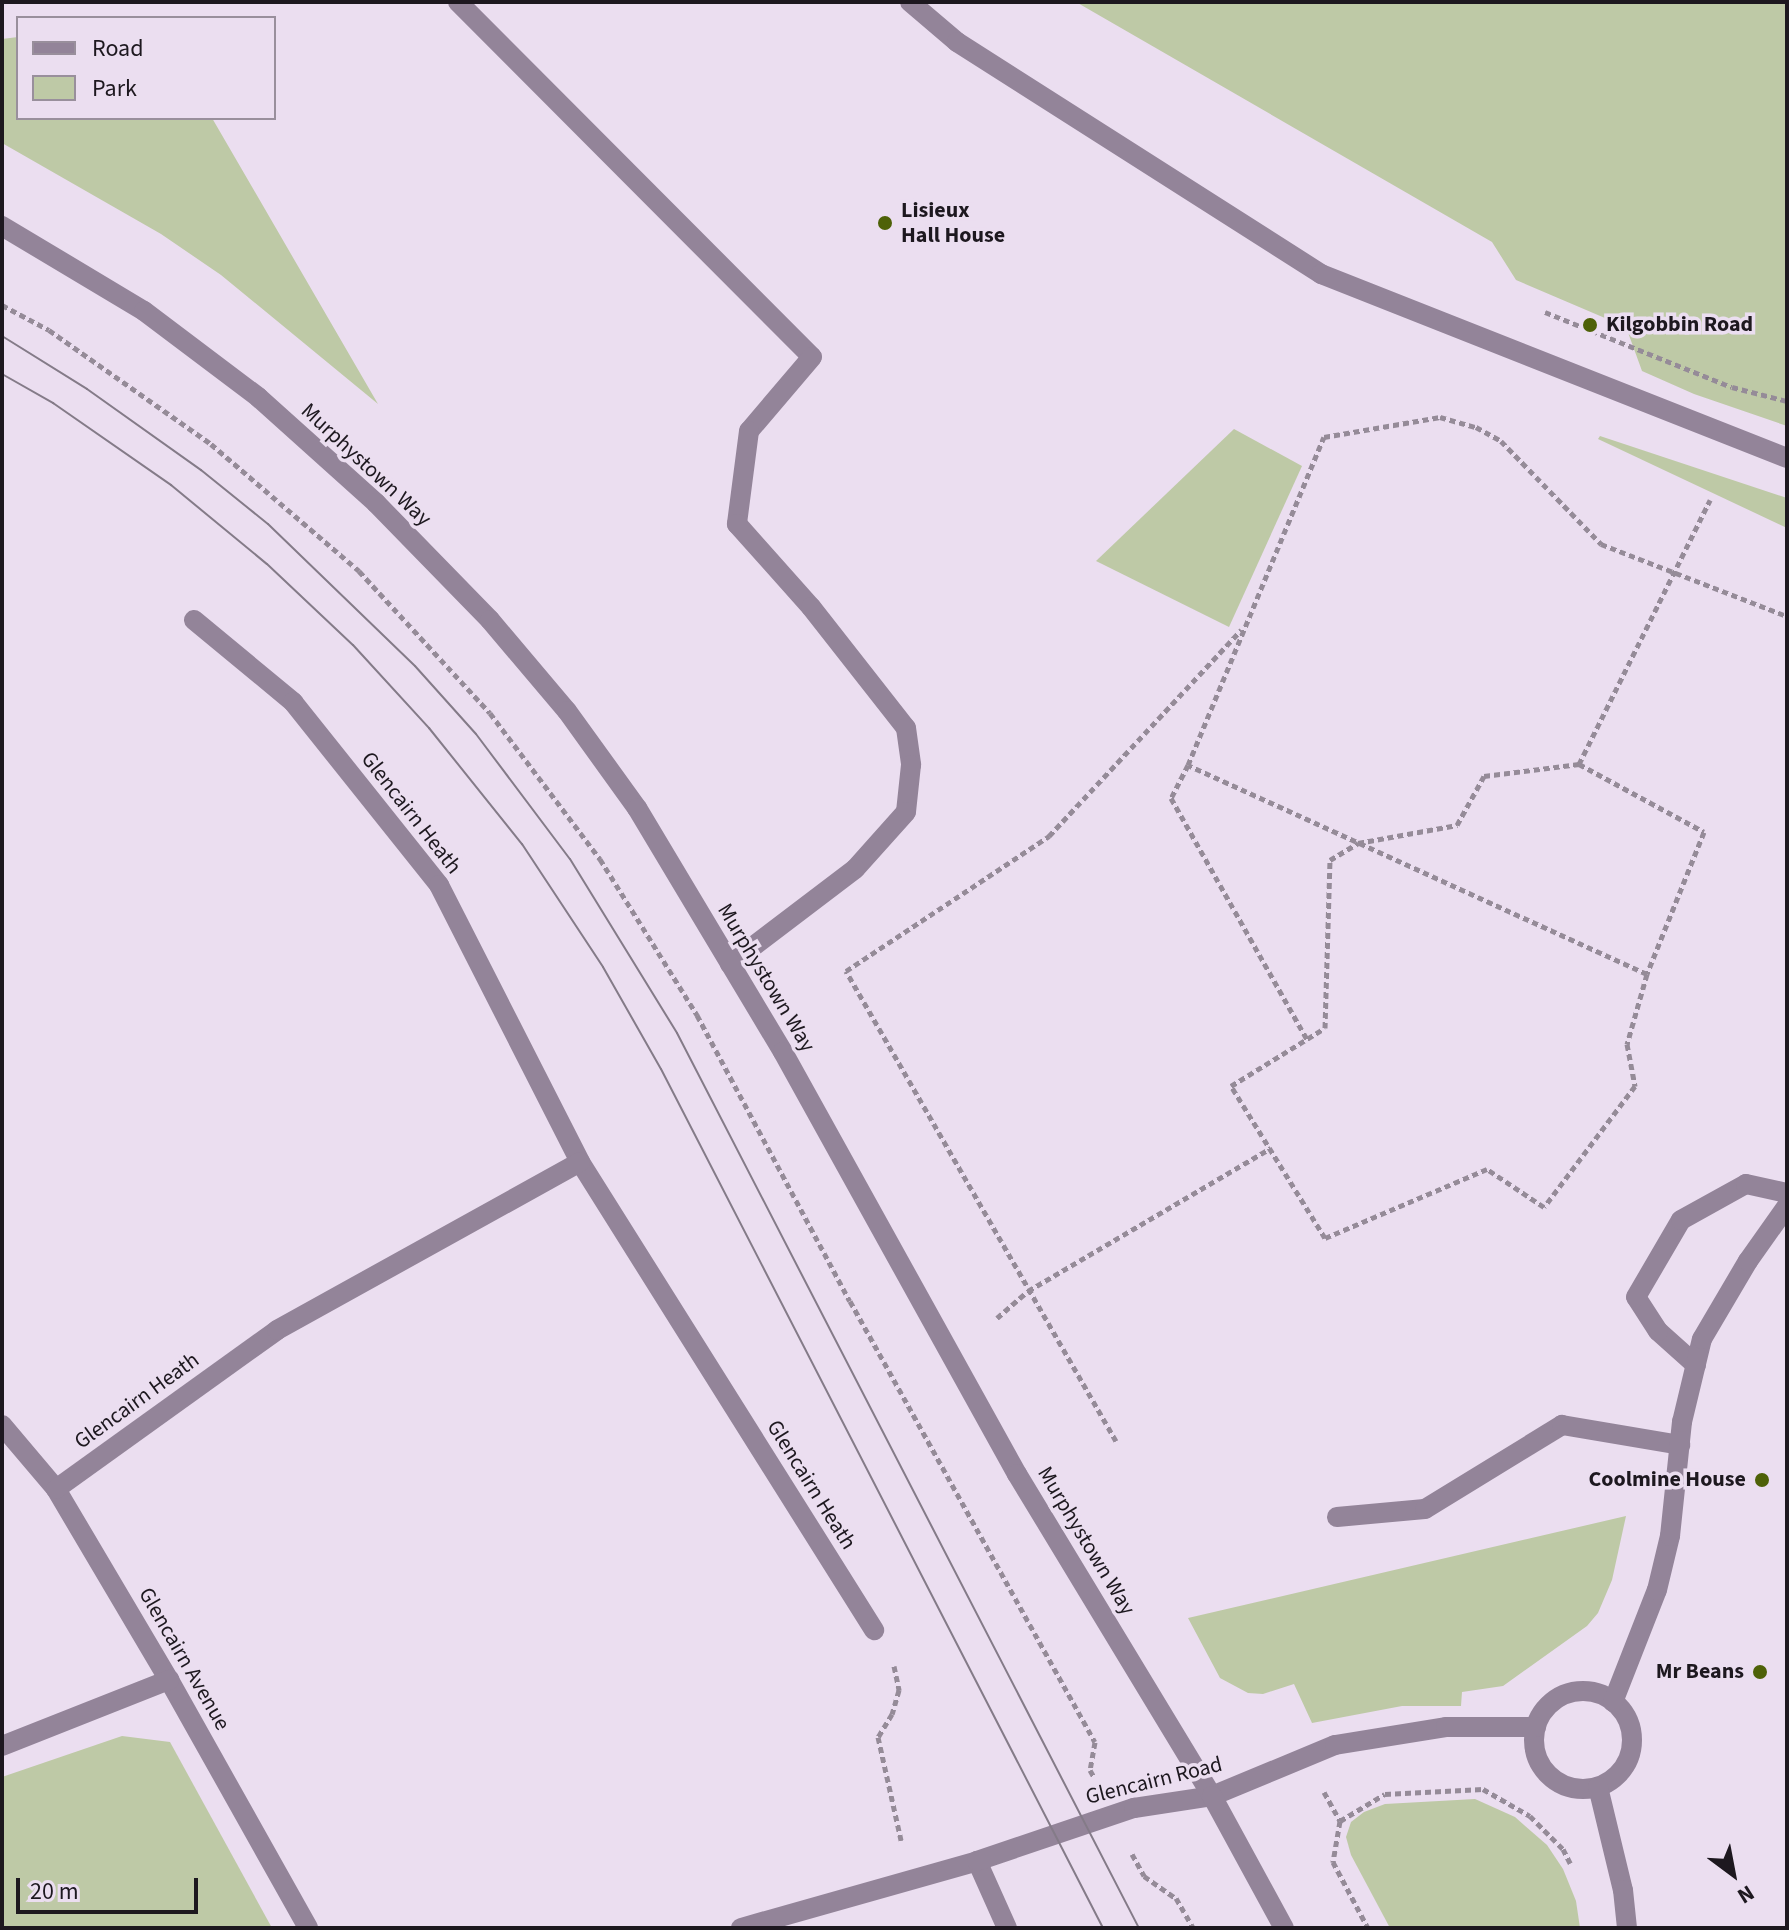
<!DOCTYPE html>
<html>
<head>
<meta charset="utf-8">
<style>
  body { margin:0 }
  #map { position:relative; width:1789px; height:1930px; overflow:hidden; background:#ebdef0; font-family:"Source Sans 3",sans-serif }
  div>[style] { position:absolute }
  .green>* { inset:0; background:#bec9a6 }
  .path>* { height:5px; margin-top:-2.5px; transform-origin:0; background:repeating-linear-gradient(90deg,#958b98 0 6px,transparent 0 10px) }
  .service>* { height:20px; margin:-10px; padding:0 10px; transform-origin:10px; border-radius:10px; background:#938499 }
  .minor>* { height:20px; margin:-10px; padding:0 10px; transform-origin:10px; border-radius:10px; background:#938499 }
  .minor>.ring { margin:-10px; padding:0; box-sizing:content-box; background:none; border:20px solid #938499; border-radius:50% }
  .tertiary>* { height:20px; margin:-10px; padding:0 10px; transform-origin:10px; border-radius:10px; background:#938499 }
  .tram>* { height:2px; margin:-1px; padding:0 1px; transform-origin:1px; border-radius:1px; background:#847b88 }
  .dots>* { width:22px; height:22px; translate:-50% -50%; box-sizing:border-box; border:4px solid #ebdef0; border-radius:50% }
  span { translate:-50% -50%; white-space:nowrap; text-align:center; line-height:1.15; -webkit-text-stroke:7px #ebdef0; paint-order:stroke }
  .poi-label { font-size:22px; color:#1d181f; font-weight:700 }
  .left { translate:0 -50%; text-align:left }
  .right { translate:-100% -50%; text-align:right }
  .street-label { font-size:22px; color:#1d181f }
  .frame { position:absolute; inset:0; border:4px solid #1d181f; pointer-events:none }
  .legend { position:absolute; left:16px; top:16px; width:260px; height:104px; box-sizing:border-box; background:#ebdef0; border:2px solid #998f9c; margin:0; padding:10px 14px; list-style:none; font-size:24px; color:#1d181f }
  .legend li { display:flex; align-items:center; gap:16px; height:40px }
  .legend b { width:40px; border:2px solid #998f9c }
  .north { position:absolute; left:1693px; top:1834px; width:80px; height:80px; -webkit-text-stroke:6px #ebdef0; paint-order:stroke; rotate:148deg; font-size:22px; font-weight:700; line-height:32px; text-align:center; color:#1d181f }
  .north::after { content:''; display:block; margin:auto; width:28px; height:36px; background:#1d181f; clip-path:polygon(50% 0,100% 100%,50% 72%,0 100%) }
  .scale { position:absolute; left:16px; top:1878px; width:182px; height:36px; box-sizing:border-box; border:4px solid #1d181f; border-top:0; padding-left:10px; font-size:24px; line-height:28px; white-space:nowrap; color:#1d181f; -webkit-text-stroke:6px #ebdef0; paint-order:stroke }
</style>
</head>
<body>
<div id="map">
  <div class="green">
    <div style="clip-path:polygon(1076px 2px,1787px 2px,1787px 426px,1694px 394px,1642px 371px,1626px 327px,1516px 280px,1492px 242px)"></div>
    <div style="clip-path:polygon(18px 37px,18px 118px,212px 118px,378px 404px,221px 275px,161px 234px,2px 143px,2px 39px)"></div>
    <div style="clip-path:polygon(1234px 429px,1302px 466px,1229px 627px,1096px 561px)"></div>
    <div style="clip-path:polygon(1600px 436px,1787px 498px,1787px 528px,1598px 439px)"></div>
    <div style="clip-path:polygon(1626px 1516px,1612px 1580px,1598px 1613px,1587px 1626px,1503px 1686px,1462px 1692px,1461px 1706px,1402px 1706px,1312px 1723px,1294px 1684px,1263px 1694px,1248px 1693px,1220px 1678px,1188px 1618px)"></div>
    <div style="clip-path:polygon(122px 1736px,170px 1742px,272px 1928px,2px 1928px,2px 1777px)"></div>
    <div style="clip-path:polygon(1475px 1799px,1515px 1817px,1547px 1845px,1563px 1869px,1576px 1901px,1580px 1928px,1390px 1928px,1351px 1855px,1346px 1837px,1351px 1822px,1364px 1812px,1385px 1804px)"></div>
  </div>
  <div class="path">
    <div style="left:2px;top:305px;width:53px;rotate:28deg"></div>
    <div style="left:49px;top:330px;width:198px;rotate:35.1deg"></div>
    <div style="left:211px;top:444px;width:195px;rotate:40.6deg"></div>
    <div style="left:359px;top:571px;width:193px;rotate:47.3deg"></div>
    <div style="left:490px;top:713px;width:183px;rotate:53deg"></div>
    <div style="left:600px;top:859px;width:184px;rotate:58.1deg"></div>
    <div style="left:697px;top:1015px;width:324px;rotate:61.9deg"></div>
    <div style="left:850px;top:1301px;width:504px;rotate:60.95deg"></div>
    <div style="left:1095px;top:1742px;width:28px;rotate:100deg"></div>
    <div style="left:1090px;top:1770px;width:8px;rotate:60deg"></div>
    <div style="left:1545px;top:312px;width:201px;rotate:21.9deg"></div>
    <div style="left:1732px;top:387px;width:57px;rotate:14.3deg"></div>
    <div style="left:1579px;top:764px;width:142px;rotate:28.5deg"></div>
    <div style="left:1704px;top:832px;width:153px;rotate:111.9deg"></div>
    <div style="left:1647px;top:974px;width:73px;rotate:105.9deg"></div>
    <div style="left:1627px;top:1044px;width:43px;rotate:79.2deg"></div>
    <div style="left:1635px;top:1086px;width:151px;rotate:126.9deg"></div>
    <div style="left:1544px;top:1207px;width:69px;rotate:-146.3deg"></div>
    <div style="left:1487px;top:1169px;width:176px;rotate:156.9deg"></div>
    <div style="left:1325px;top:1238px;width:179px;rotate:-121.7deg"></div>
    <div style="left:1231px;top:1086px;width:110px;rotate:-31.7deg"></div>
    <div style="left:1325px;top:1028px;width:168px;rotate:-88.3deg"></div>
    <div style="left:1330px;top:860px;width:33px;rotate:-31deg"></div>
    <div style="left:1358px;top:843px;width:101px;rotate:-10.3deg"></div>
    <div style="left:1457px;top:825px;width:56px;rotate:-61.1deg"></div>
    <div style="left:1484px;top:776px;width:96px;rotate:-7.2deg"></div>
    <div style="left:1579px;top:764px;width:295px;rotate:-63.6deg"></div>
    <div style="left:1188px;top:765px;width:37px;rotate:117deg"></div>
    <div style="left:1171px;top:798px;width:277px;rotate:60.6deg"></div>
    <div style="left:1647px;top:974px;width:504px;rotate:-155.52deg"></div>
    <div style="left:1188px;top:765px;width:355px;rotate:-67.5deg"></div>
    <div style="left:1324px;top:437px;width:118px;rotate:-9.8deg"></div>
    <div style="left:1440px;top:417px;width:37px;rotate:16deg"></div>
    <div style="left:1476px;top:427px;width:29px;rotate:29deg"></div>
    <div style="left:1501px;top:441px;width:144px;rotate:45.8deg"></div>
    <div style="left:1601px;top:544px;width:199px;rotate:21.2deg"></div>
    <div style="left:997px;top:1318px;width:41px;rotate:-41.1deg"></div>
    <div style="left:1028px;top:1291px;width:282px;rotate:-30.5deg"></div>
    <div style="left:1116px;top:1441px;width:542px;rotate:-119.88deg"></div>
    <div style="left:846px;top:971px;width:244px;rotate:-33.6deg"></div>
    <div style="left:1049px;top:836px;width:282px;rotate:-47deg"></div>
    <div style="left:894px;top:1666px;width:25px;rotate:78deg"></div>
    <div style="left:899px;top:1690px;width:25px;rotate:106deg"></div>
    <div style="left:892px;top:1714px;width:27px;rotate:121deg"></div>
    <div style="left:878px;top:1737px;width:106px;rotate:77.4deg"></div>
    <div style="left:1324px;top:1792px;width:33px;rotate:61deg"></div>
    <div style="left:1340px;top:1821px;width:42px;rotate:99.7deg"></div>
    <div style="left:1333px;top:1862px;width:75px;rotate:62.1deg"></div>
    <div style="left:1340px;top:1821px;width:52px;rotate:-31deg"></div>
    <div style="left:1385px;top:1794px;width:98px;rotate:-2.9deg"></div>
    <div style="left:1483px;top:1789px;width:54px;rotate:29.9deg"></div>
    <div style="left:1530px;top:1816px;width:47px;rotate:45deg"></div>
    <div style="left:1563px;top:1849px;width:16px;rotate:63deg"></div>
    <div style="left:1132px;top:1854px;width:25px;rotate:61deg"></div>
    <div style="left:1144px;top:1876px;width:39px;rotate:35deg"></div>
    <div style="left:1176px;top:1898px;width:34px;rotate:60deg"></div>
  </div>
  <div class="service">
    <div style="left:458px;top:2px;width:501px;rotate:45.08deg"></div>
    <div style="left:812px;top:357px;width:97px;rotate:130.4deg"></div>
    <div style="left:749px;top:431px;width:94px;rotate:97.4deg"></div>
    <div style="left:737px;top:524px;width:111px;rotate:48.3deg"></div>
    <div style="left:811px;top:607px;width:154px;rotate:51.9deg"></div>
    <div style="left:906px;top:728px;width:37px;rotate:82deg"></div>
    <div style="left:911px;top:765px;width:47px;rotate:96.1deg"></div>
    <div style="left:906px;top:812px;width:76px;rotate:131.8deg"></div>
    <div style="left:855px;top:869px;width:157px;rotate:142.8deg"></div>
  </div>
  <div class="minor">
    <div style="left:194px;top:620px;width:129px;rotate:39.6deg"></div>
    <div style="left:293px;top:702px;width:234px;rotate:51.4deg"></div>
    <div style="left:439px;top:885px;width:311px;rotate:63deg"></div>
    <div style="left:580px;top:1162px;width:553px;rotate:57.86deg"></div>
    <div style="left:1696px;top:1365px;width:51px;rotate:-138.2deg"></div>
    <div style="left:1658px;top:1331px;width:40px;rotate:-122.9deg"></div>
    <div style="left:1636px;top:1297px;width:89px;rotate:-59.7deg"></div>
    <div style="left:1681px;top:1220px;width:74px;rotate:-29deg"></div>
    <div style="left:1746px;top:1184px;width:42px;rotate:12.4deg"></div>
    <div style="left:2px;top:1425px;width:84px;rotate:49.8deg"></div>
    <div style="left:56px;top:1489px;width:222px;rotate:59.4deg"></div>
    <div style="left:169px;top:1680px;width:284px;rotate:60.7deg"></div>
    <div style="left:56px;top:1489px;width:272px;rotate:-35.7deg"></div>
    <div style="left:277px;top:1330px;width:346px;rotate:-29deg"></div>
    <div style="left:1337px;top:1517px;width:88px;rotate:-5.2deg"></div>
    <div style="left:1425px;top:1509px;width:161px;rotate:-31.5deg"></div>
    <div style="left:1562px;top:1425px;width:120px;rotate:9.6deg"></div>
    <div class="ring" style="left:1534px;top:1691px;width:78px;height:78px"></div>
    <div style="left:1613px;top:1702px;width:120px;rotate:-68.6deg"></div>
    <div style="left:1657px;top:1590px;width:56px;rotate:-76.5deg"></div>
    <div style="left:1670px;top:1536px;width:115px;rotate:-84deg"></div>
    <div style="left:1682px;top:1422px;width:85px;rotate:-76.5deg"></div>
    <div style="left:1702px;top:1339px;width:91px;rotate:-59.5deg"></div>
    <div style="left:1748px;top:1261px;width:67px;rotate:-54.7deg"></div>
    <div style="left:2px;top:1746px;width:180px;rotate:-21.6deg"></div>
    <div style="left:1598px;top:1787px;width:106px;rotate:76.4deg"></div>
    <div style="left:1623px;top:1890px;width:38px;rotate:84deg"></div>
    <div style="left:977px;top:1861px;width:73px;rotate:65.9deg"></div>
    <div style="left:741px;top:1928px;width:245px;rotate:-15.8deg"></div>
    <div style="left:977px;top:1861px;width:166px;rotate:-18.7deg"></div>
    <div style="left:1134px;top:1808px;width:79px;rotate:-8.7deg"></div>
    <div style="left:1212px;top:1796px;width:133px;rotate:-22.5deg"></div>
    <div style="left:1335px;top:1745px;width:112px;rotate:-9.2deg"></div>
    <div style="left:1446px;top:1727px;width:90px"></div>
  </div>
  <div class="tertiary">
    <div style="left:910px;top:2px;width:62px;rotate:40.4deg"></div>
    <div style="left:957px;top:42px;width:432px;rotate:32.5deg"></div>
    <div style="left:1321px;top:274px;width:501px;rotate:21.55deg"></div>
    <div style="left:2px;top:226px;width:165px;rotate:30.9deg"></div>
    <div style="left:144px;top:311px;width:143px;rotate:37deg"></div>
    <div style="left:258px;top:397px;width:159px;rotate:41.9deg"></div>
    <div style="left:376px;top:503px;width:163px;rotate:45.7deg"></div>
    <div style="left:490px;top:620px;width:119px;rotate:49.8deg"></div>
    <div style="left:567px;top:711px;width:120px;rotate:54.2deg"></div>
    <div style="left:637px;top:808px;width:284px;rotate:59.1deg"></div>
    <div style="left:783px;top:1052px;width:483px;rotate:61deg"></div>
    <div style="left:1017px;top:1474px;width:376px;rotate:58.8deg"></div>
    <div style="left:1212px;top:1796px;width:150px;rotate:61.4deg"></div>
  </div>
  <div class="tram">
    <div style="left:2px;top:336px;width:100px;rotate:31.9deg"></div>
    <div style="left:87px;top:389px;width:140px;rotate:35.4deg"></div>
    <div style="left:201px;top:470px;width:86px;rotate:38.9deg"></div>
    <div style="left:268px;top:524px;width:204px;rotate:44deg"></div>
    <div style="left:415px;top:666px;width:91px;rotate:48.1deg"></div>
    <div style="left:476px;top:734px;width:156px;rotate:53.1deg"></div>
    <div style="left:570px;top:859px;width:204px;rotate:58.4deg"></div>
    <div style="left:677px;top:1033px;width:1007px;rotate:62.7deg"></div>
    <div style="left:2px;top:374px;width:59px;rotate:29.6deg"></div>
    <div style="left:53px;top:403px;width:144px;rotate:34.8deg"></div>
    <div style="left:171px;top:485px;width:124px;rotate:39.5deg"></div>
    <div style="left:267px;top:564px;width:118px;rotate:43.3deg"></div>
    <div style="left:353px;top:645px;width:113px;rotate:47.5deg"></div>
    <div style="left:429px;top:728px;width:149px;rotate:51.3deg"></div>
    <div style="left:522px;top:844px;width:147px;rotate:56.6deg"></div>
    <div style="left:603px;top:967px;width:117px;rotate:60.4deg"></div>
    <div style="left:661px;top:1069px;width:966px;rotate:62.77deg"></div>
  </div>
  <div class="dots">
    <div style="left:885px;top:223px;background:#4e6108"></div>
    <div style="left:1590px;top:325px;background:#4e6108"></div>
    <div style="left:1762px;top:1480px;background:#4e6108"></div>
    <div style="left:1760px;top:1672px;background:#4e6108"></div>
  </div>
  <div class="poi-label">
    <span class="left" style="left:901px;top:223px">Lisieux<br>Hall House</span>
    <span class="left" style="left:1606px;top:325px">Kilgobbin Road</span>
    <span class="right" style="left:1746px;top:1480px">Coolmine House</span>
    <span class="right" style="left:1744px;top:1672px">Mr Beans</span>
  </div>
  <div class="street-label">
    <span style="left:366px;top:465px;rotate:43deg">Murphystown Way</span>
    <span style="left:411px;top:813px;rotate:52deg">Glencairn Heath</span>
    <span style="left:766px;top:978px;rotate:59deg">Murphystown Way</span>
    <span style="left:137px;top:1401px;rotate:-36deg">Glencairn Heath</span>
    <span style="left:811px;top:1485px;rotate:58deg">Glencairn Heath</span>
    <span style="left:1086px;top:1541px;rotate:59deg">Murphystown Way</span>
    <span style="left:184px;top:1659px;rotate:60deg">Glencairn Avenue</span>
    <span style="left:1154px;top:1781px;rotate:-14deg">Glencairn Road</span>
  </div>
  <div class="frame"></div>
  <ul class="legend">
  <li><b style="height:10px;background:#938499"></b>Road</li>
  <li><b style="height:22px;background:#bec9a6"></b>Park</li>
  </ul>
  <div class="north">N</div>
  <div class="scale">20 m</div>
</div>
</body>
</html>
